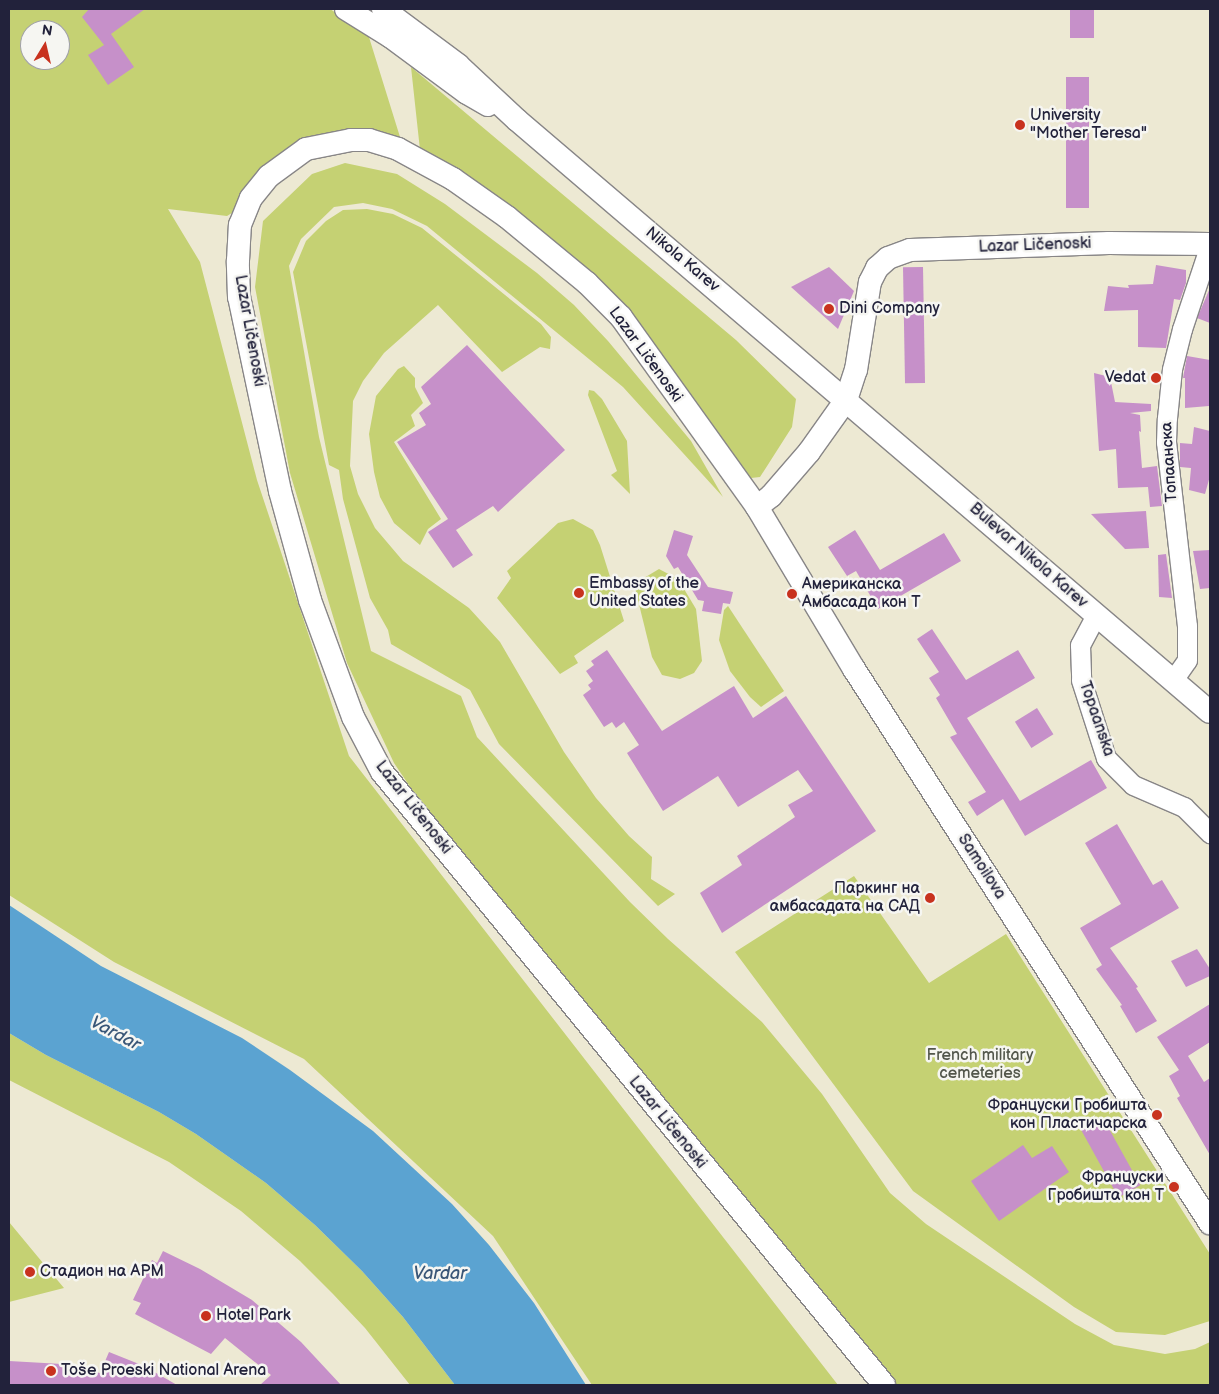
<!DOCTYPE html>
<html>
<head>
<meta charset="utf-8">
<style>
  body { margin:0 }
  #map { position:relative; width:1219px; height:1394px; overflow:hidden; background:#ede9d3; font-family:"Balsamiq Sans",sans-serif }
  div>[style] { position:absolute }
  .green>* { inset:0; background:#c5d173 }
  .water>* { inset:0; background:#5ba3d1 }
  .building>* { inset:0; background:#c690c9; transform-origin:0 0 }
  .roads { filter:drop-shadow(1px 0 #888687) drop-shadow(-1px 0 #888687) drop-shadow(0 1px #888687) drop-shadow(0 -1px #888687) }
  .minor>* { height:19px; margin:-9.5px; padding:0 9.5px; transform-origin:9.5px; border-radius:9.5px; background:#fff }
  .tertiary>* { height:22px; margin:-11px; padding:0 11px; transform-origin:11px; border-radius:11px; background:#fff }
  .dots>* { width:14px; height:14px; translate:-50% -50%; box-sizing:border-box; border:2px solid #f6f6f2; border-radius:50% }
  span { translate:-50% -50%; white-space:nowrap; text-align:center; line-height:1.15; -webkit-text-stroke:5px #f6f6f2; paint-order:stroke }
  .poi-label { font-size:16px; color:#22223b }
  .left { translate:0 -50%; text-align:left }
  .right { translate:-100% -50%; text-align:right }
  .street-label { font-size:16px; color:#22223b }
  .park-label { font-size:16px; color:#53574c }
  .water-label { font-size:18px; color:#395677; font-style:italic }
  .frame { position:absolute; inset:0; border:10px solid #22223b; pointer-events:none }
  .north { position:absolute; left:20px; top:20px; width:50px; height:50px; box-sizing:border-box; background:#f6f6f2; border:1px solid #a1a1a9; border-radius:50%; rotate:9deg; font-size:14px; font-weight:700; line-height:20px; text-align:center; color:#22223b }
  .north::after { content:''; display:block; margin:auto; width:18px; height:22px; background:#c8321e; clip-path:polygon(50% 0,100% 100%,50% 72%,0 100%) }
</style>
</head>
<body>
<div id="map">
  <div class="green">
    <div style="clip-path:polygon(evenodd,9px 9px,330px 9px,368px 34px,400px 137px,310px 139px,243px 206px,227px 216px,168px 209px,200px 262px,257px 480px,349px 756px,838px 1385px,592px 1385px,493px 1236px,304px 1059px,114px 962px,9px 895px,9px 9px,30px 30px,60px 30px,60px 60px,30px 60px,30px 30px)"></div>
    <div style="clip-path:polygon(411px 67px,736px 340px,796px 399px,792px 427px,760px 477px,742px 479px,621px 306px,420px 150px)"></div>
    <div style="clip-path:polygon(345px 163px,397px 174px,445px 204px,537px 273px,574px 305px,608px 341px,691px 441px,723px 497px,623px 387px,427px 226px,392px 209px,363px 203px,334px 207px,301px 239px,289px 266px,319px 437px,371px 651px,461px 696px,477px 737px,630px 902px,668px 939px,762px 1022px,822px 1094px,890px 1193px,926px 1224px,1075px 1324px,1114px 1345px,1165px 1354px,1195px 1349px,1210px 1342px,1210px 1385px,897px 1385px,462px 864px,394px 763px,347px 663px,290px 473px,255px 287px,263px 221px,312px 174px)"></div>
    <div style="clip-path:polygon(367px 209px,393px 214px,422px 228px,541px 324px,551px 337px,550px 349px,540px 347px,502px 372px,438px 305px,384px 353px,363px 381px,353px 401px,350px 466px,358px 494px,375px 528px,403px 561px,469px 608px,500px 642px,564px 752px,596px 798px,629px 836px,652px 857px,651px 879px,675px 894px,658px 906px,499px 744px,470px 690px,391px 644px,388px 630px,370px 598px,343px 499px,339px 470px,329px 465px,293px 272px,306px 241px,326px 221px,343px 210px)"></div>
    <div style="clip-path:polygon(404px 366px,415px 378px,415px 387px,423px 403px,411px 415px,415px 426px,394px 442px,441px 519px,428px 529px,420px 545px,394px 523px,380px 497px,374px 472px,369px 434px,376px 396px,398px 369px)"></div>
    <div style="clip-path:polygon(589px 390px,594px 391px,602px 399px,627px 441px,630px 494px,611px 475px,617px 471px,588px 395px)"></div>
    <div style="clip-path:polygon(573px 519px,593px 530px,600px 545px,624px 621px,574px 656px,578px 663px,560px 674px,497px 598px,511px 578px,507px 571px,558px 523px)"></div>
    <div style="clip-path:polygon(659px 569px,678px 579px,696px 609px,702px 661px,694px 673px,680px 679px,662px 675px,652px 657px,634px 584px)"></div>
    <div style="clip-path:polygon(728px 606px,784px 691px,761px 707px,750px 697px,730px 671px,719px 640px,724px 610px)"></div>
    <div style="clip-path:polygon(854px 876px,929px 983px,1006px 934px,1210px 1254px,1210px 1321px,1165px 1335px,1116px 1332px,1074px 1307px,913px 1191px,735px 952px)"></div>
    <div style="clip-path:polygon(9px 1033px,46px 1055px,159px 1112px,196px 1134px,266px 1183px,315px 1225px,362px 1271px,403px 1317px,455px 1385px,410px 1385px,365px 1328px,333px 1294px,300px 1261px,241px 1211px,169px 1162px,9px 1080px)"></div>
    <div style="clip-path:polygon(9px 1222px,38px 1257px,64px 1288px,9px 1302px)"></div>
  </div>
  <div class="water">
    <div style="clip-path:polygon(9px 905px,101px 966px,242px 1038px,290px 1070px,373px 1131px,452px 1204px,489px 1245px,534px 1303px,586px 1385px,455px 1385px,403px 1317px,362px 1271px,315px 1225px,266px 1183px,196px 1134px,159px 1112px,46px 1055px,9px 1033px)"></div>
  </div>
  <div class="building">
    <div style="clip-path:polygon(89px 9px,145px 9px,111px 34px,134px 67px,108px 85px,88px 55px,104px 45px,82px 17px)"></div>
    <div style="left:1070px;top:9px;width:24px;height:29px"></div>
    <div style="left:1066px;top:77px;width:23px;height:131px"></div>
    <div style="clip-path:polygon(1156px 265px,1186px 270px,1186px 283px,1180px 300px,1174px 299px,1166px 348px,1138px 347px,1138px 310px,1104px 311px,1108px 286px,1129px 288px,1128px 285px,1153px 284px)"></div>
    <div style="clip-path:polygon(829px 267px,854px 291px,838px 329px,791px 287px)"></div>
    <div style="left:923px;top:267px;width:116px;height:20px;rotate:89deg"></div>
    <div style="clip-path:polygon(1210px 288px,1210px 323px,1197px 318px)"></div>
    <div style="clip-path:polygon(467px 345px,565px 450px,498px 512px,493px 506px,456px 530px,473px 555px,453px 568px,428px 532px,448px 519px,397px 442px,426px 425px,419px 413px,431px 404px,421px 387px)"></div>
    <div style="clip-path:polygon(1187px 356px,1210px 360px,1209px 406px,1185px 408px,1185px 378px,1183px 378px)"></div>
    <div style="clip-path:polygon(1094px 373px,1110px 377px,1115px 402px,1151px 404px,1151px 411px,1130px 413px,1140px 415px,1141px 432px,1139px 431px,1142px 468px,1157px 466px,1162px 506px,1150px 507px,1148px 487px,1118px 488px,1116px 449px,1099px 451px)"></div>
    <div style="clip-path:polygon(1194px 427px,1210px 431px,1210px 476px,1205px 494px,1189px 490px,1191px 468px,1180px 467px,1180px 443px,1192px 444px)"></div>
    <div style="clip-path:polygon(1146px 511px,1149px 548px,1125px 549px,1091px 514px)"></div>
    <div style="clip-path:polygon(674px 530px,693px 536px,687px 555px,708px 587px,733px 592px,730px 604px,723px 603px,721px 614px,702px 611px,704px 601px,698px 600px,678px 567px,674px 569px,666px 556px)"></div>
    <div style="clip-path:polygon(855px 530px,880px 570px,944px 533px,961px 561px,878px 609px,856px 571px,847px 576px,828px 547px)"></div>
    <div style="clip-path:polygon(1210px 550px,1210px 588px,1200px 589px,1193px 551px)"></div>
    <div style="clip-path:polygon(1166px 554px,1172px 598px,1159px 597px,1158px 555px)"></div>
    <div style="clip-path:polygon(932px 629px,966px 680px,1018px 650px,1035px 678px,967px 718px,1020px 801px,1091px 760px,1107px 788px,1025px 836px,1003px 799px,977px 816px,968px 802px,986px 792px,950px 737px,957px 734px,936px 698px,940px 695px,929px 678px,939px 672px,917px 639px)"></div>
    <div style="clip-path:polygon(607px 650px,662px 731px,734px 686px,753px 718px,786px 696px,876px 831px,722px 933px,700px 893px,742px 865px,737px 856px,795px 817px,788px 805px,813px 791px,798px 770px,738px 807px,718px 776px,663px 811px,627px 753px,639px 745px,624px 722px,616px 728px,612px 722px,604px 727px,583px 695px,591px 689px,588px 685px,593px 681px,586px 671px,594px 665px,591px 661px)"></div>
    <div style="left:1037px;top:708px;width:31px;height:26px;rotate:58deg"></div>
    <div style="clip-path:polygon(1117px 824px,1153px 885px,1162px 880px,1179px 908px,1110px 948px,1138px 987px,1136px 988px,1157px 1021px,1136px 1033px,1120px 1006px,1122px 1005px,1096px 969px,1102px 965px,1080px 928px,1121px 904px,1085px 843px)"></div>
    <div style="clip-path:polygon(1197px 949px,1210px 969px,1210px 976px,1186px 987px,1171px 961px)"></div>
    <div style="clip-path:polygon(1210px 1004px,1210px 1042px,1188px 1056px,1204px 1082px,1210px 1078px,1210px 1155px,1177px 1098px,1180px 1096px,1169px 1076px,1179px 1070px,1157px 1037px)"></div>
    <div style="left:1103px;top:1118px;width:77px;height:25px;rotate:61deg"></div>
    <div style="clip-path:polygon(1023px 1145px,1032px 1158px,1052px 1146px,1069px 1172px,999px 1221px,971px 1181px)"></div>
    <div style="clip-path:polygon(163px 1251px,200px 1269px,252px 1300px,301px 1342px,341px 1385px,260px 1385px,271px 1375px,225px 1338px,211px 1354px,135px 1314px,141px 1303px,133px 1300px,152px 1260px,157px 1263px)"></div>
    <div style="clip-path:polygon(109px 1352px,144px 1366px,177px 1385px,9px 1385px,9px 1361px,62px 1364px,100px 1373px)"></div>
  </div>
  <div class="roads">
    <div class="minor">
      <div style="left:1096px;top:615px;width:34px;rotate:118deg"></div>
      <div style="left:1080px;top:645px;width:35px;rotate:88deg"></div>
      <div style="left:1081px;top:680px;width:82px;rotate:72.2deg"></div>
      <div style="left:1106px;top:758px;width:38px;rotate:45deg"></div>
      <div style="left:1133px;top:785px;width:56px;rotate:23.3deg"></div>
      <div style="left:1184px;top:807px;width:37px;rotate:45deg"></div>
      <div style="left:1173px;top:680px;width:24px;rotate:-55deg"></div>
      <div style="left:1187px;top:660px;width:34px;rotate:-90deg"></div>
      <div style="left:1187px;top:626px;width:185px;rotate:-96.5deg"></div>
      <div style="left:1166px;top:442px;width:24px;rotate:-88deg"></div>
      <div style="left:1167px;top:418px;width:49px;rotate:-84.2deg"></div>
      <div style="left:1172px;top:369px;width:41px;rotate:-76deg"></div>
      <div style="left:1182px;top:329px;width:89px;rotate:-71.6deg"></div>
    </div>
    <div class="tertiary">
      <div style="left:346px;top:9px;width:53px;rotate:31.9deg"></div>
      <div style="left:391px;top:37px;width:94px;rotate:36.4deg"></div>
      <div style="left:467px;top:93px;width:24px;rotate:30deg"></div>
      <div style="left:383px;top:9px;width:94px;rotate:36.7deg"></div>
      <div style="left:458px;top:65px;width:81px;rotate:43deg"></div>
      <div style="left:517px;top:120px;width:911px;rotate:40.51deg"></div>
      <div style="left:757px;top:507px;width:18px;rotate:-38deg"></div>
      <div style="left:771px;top:496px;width:58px;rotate:-49.2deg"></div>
      <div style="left:809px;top:452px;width:64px;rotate:-54.6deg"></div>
      <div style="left:846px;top:400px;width:32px;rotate:-72deg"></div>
      <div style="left:856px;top:370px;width:89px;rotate:-81deg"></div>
      <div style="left:870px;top:282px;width:16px;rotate:-63deg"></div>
      <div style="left:877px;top:268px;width:15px;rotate:-42deg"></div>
      <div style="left:888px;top:258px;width:23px;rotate:-20deg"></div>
      <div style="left:910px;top:250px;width:199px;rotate:-2deg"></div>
      <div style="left:1109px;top:243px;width:101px;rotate:0.6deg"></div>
      <div style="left:884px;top:1385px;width:792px;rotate:-129.31deg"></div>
      <div style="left:382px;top:772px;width:62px;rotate:-117.8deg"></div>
      <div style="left:353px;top:717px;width:125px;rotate:-110.2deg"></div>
      <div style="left:310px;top:600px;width:113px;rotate:-105.4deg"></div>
      <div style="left:280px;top:491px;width:198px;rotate:-101.9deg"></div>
      <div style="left:239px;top:297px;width:36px;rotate:-92deg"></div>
      <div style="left:238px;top:261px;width:36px;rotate:-87deg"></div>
      <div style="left:240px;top:225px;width:29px;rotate:-68deg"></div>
      <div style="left:251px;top:198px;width:28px;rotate:-51deg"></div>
      <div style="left:269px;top:176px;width:46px;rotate:-36.1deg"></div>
      <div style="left:306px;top:149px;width:46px;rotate:-11.3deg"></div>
      <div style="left:351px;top:140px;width:18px"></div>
      <div style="left:369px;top:140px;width:30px;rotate:17deg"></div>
      <div style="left:398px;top:149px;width:63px;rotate:28.6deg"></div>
      <div style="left:453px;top:179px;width:66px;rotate:35.1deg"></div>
      <div style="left:507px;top:217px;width:104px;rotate:39.5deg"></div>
      <div style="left:587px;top:283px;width:48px;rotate:45deg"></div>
      <div style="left:621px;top:317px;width:234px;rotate:54.4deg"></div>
      <div style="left:757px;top:507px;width:189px;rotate:59.1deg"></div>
      <div style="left:854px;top:669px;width:659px;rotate:57.28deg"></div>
    </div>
  </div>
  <div class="dots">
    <div style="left:1020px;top:125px;background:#c8321e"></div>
    <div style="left:829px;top:309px;background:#c8321e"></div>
    <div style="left:1156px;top:378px;background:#c8321e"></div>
    <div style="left:579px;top:593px;background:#c8321e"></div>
    <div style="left:792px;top:594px;background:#c8321e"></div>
    <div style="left:930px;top:898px;background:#c8321e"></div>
    <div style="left:1157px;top:1115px;background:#c8321e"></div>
    <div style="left:1174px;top:1187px;background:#c8321e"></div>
    <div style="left:30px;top:1272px;background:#c8321e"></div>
    <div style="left:206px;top:1316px;background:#c8321e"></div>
    <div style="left:51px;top:1371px;background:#c8321e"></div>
  </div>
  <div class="poi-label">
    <span class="left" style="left:1030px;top:125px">University<br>"Mother Teresa"</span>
    <span class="left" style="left:839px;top:309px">Dini Company</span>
    <span class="right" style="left:1146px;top:378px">Vedat</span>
    <span class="left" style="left:589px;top:593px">Embassy of the<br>United States</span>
    <span class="left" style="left:802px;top:594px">Американска<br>Амбасада кон Т</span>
    <span class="right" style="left:920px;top:898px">Паркинг на<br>амбасадата на САД</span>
    <span class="right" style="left:1147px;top:1115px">Француски Гробишта<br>кон Пластичарска</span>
    <span class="right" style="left:1164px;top:1187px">Француски<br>Гробишта кон Т</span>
    <span class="left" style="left:40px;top:1272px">Стадион на АРМ</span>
    <span class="left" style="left:216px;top:1316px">Hotel Park</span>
    <span class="left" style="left:61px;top:1371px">Toše Proeski National Arena</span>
  </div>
  <div class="street-label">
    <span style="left:1035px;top:246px;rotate:-2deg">Lazar Ličenoski</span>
    <span style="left:682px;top:260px;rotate:40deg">Nikola Karev</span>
    <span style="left:249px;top:331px;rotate:80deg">Lazar Ličenoski</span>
    <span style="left:645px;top:355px;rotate:54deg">Lazar Ličenoski</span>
    <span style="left:1170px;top:462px;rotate:-94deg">Топаанска</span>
    <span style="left:1028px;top:556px;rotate:41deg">Bulevar Nikola Karev</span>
    <span style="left:1096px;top:719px;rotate:71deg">Topaanska</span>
    <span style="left:413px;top:808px;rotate:52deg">Lazar Ličenoski</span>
    <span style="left:981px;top:867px;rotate:57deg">Samoilova</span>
    <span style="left:667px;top:1123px;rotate:51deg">Lazar Ličenoski</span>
  </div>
  <div class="park-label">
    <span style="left:980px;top:1065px">French military<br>cemeteries</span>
  </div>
  <div class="water-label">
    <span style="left:115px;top:1034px;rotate:28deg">Vardar</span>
    <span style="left:440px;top:1274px">Vardar</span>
  </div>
  <div class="frame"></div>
  <div class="north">N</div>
</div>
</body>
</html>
